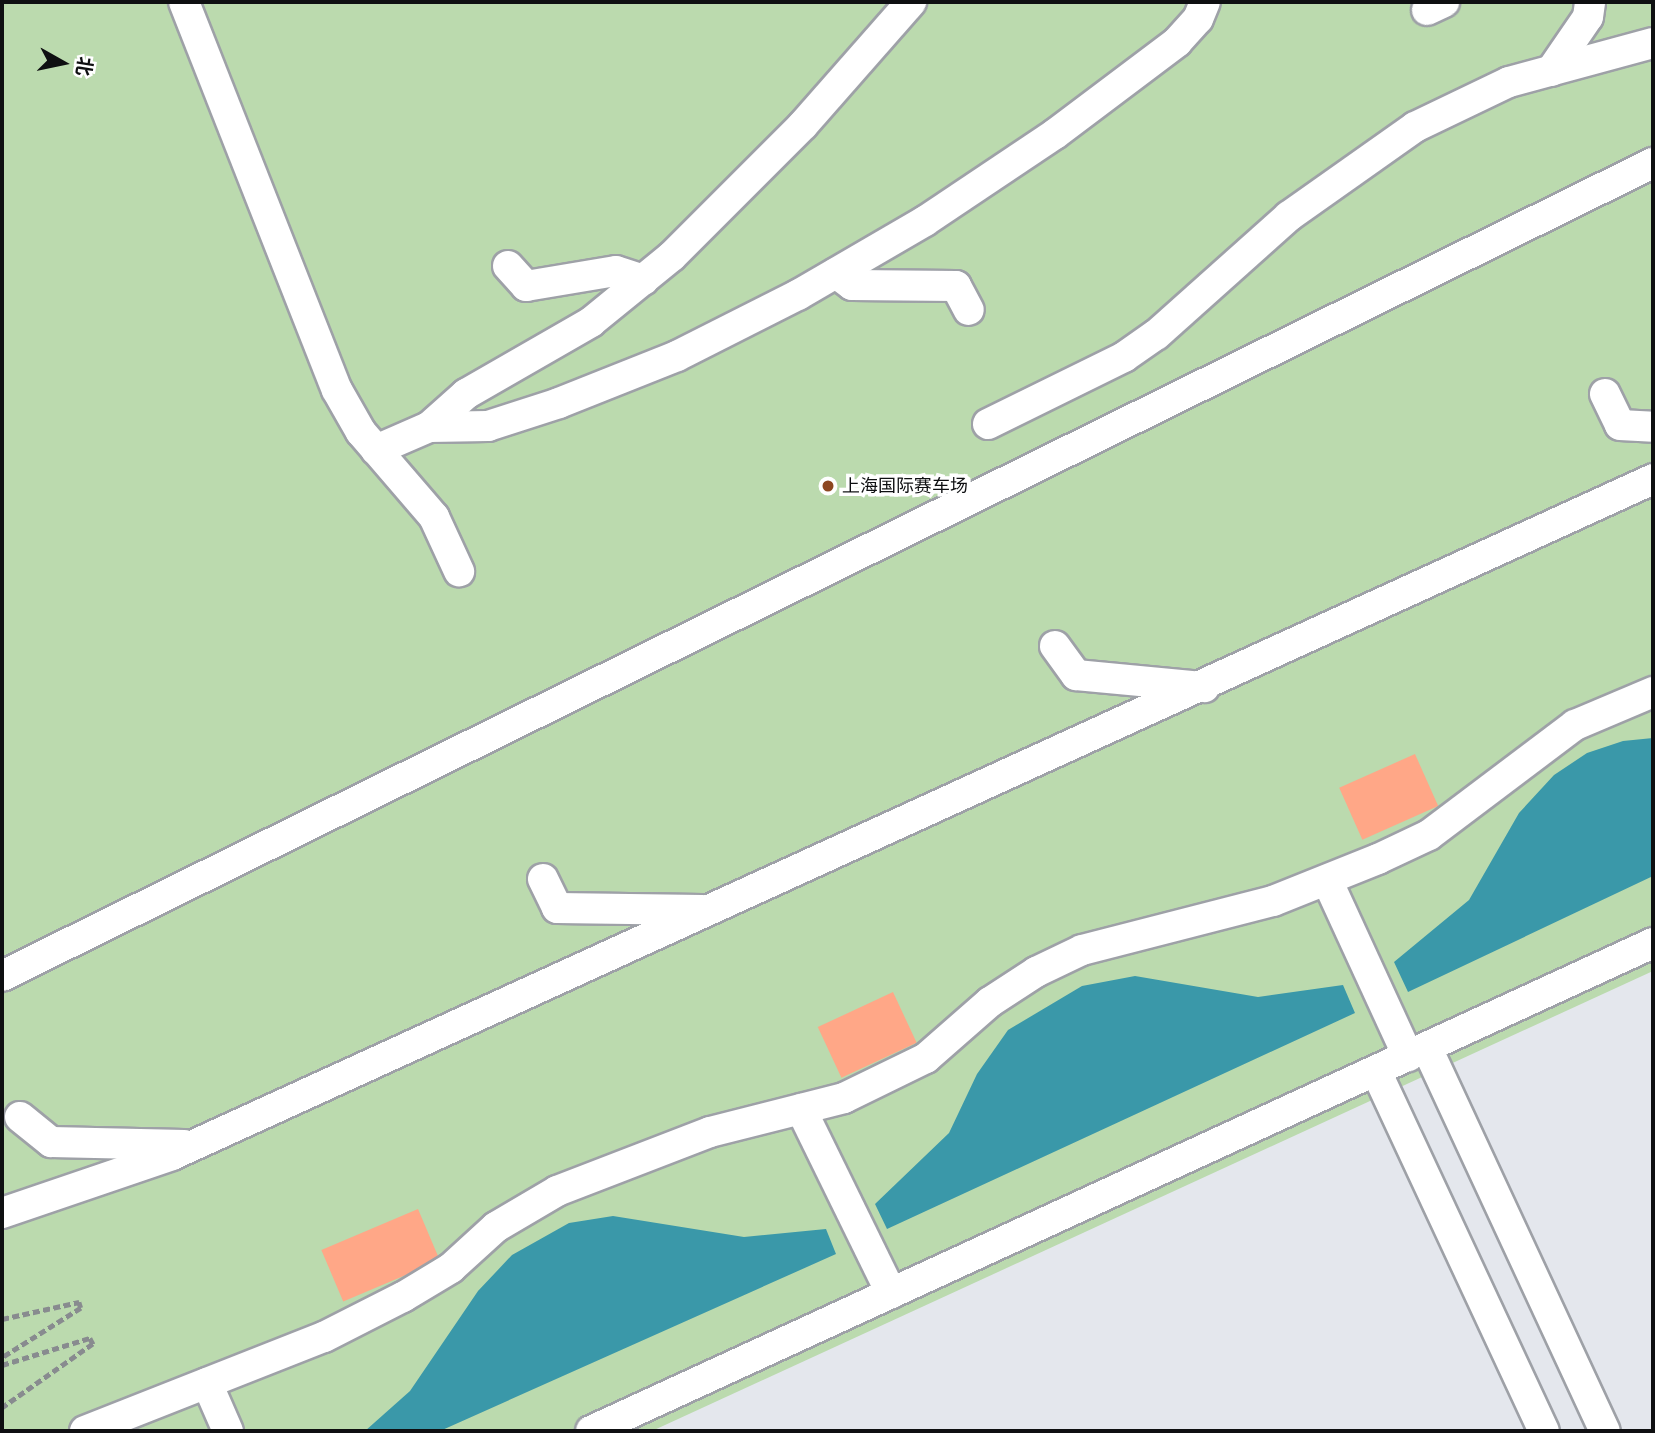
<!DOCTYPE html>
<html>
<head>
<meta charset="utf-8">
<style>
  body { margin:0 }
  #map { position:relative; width:1655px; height:1433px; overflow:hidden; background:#e4e7ed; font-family:"Fira Sans Condensed","Noto Sans SC",sans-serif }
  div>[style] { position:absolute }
  .green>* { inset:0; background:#bbdaae }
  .water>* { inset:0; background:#3a98a9 }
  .building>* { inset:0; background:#ffa787; transform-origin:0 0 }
  .path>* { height:4.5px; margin-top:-2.25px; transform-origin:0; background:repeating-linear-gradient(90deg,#888b8f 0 7px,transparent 0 10.5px) }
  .roads { filter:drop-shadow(2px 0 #9ea1a7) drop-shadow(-2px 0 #9ea1a7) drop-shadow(0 2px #9ea1a7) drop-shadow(0 -2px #9ea1a7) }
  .minor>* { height:30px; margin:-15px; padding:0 15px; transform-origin:15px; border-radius:15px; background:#fff }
  .dots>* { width:19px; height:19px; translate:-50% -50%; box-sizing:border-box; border:4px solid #fff; border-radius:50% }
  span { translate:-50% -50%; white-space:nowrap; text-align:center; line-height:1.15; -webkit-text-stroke:7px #fff; paint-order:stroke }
  .poi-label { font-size:18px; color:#0e0f11 }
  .left { translate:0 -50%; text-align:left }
  .frame { position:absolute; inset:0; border:4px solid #0e0f11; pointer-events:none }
  .north { position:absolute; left:28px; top:28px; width:70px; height:70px; -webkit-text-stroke:5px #fff; paint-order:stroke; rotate:99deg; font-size:19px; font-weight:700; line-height:28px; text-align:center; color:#0e0f11 }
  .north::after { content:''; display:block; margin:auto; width:24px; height:32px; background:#0e0f11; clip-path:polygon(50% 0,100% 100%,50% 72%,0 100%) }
</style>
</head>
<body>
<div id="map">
  <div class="green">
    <div style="clip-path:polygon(2px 2px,1653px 2px,1653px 971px,652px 1431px,2px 1431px)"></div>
  </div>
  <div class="water">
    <div style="clip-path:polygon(1653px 738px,1653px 876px,1408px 992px,1394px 962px,1469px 900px,1519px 813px,1554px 775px,1587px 753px,1623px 741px)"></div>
    <div style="clip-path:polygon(1135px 976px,1258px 997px,1343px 985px,1355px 1013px,887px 1229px,875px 1204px,949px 1133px,977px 1074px,1008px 1030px,1082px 986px)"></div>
    <div style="clip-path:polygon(613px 1216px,744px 1237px,826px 1229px,836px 1254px,440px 1431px,365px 1431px,410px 1391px,478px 1291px,512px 1255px,569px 1223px)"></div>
  </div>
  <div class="building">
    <div style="left:1415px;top:754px;width:57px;height:83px;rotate:66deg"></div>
    <div style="left:893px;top:992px;width:56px;height:83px;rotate:65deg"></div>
    <div style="left:418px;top:1209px;width:56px;height:105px;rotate:67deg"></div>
  </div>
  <div class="path">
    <div style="left:2px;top:1319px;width:79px;rotate:-12.4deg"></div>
    <div style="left:79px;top:1302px;width:6px;rotate:72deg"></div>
    <div style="left:81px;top:1308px;width:93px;rotate:147.7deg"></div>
    <div style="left:2px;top:1365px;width:92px;rotate:-17.1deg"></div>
    <div style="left:90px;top:1338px;width:7px;rotate:63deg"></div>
    <div style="left:93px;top:1344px;width:111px;rotate:144.9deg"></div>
  </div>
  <div class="roads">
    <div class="minor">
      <div style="left:184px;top:2px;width:417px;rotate:68.5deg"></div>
      <div style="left:337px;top:390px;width:48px;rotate:60.3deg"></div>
      <div style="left:361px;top:432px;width:112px;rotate:49.3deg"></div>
      <div style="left:434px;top:517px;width:60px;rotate:65.2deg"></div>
      <div style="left:1427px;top:10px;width:19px;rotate:-25deg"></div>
      <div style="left:1551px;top:71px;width:65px;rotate:-55.6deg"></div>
      <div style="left:1588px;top:17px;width:15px;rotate:-82deg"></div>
      <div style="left:508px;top:266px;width:27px;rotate:48deg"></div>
      <div style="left:526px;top:286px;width:91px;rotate:-9.5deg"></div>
      <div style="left:616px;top:271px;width:29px;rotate:18deg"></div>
      <div style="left:836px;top:273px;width:20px;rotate:37deg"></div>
      <div style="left:852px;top:285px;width:104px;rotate:0.6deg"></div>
      <div style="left:956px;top:286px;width:27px;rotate:62deg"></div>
      <div style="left:1605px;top:394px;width:34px;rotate:64deg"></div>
      <div style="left:1620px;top:425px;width:33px;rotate:3deg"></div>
      <div style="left:988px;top:424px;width:152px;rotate:-26.2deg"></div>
      <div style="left:1124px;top:357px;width:39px;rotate:-35deg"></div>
      <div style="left:1156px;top:335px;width:178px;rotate:-41.8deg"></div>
      <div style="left:1289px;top:216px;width:154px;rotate:-35.2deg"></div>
      <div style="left:1415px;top:127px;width:104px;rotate:-25.6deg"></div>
      <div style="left:1509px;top:82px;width:149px;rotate:-15.2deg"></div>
      <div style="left:429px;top:427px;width:50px;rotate:-41.7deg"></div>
      <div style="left:466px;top:394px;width:144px;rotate:-29.9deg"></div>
      <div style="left:591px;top:322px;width:104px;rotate:-39.2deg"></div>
      <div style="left:672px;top:256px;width:185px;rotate:-45deg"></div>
      <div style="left:803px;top:125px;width:164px;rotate:-48.7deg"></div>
      <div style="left:376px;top:450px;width:58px;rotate:-23.5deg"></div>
      <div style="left:429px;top:427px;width:59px;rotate:-1deg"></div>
      <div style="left:488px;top:426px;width:75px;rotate:-17.9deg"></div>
      <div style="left:559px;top:403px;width:127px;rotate:-21.7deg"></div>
      <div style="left:677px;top:356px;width:136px;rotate:-26.8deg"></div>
      <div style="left:798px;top:295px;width:147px;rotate:-30.2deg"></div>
      <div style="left:925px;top:221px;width:156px;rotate:-33.8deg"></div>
      <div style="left:1055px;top:134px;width:153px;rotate:-37deg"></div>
      <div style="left:1177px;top:42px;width:31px;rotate:-48deg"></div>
      <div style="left:1198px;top:19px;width:18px;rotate:-68deg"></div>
      <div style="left:1055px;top:646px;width:36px;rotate:54deg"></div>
      <div style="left:1076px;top:675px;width:129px;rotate:5.4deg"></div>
      <div style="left:543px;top:879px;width:32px;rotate:64deg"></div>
      <div style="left:557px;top:908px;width:145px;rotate:0.8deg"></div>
      <div style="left:1327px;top:880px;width:194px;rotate:65.3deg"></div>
      <div style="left:2px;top:976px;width:1840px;rotate:-26.22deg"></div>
      <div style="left:1427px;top:1048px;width:422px;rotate:65.1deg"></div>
      <div style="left:1376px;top:1071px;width:397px;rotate:65deg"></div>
      <div style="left:801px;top:1109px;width:205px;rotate:63.9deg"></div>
      <div style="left:20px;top:1117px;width:40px;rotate:39deg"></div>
      <div style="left:51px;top:1142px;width:133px;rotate:1.3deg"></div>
      <div style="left:2px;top:1213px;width:180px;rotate:-18.8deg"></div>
      <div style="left:172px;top:1155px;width:1628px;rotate:-24.53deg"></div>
      <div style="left:207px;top:1383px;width:52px;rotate:66.4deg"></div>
      <div style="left:85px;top:1431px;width:257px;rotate:-21.5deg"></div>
      <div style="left:324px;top:1337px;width:89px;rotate:-26.9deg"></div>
      <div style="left:403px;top:1297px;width:56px;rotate:-31.1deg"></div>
      <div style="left:451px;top:1268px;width:61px;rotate:-42.3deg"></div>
      <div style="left:496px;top:1227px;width:71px;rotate:-30.5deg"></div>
      <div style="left:557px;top:1191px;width:164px;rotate:-21.1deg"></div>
      <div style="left:710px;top:1132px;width:138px;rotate:-14.2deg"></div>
      <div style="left:844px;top:1098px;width:91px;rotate:-26deg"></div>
      <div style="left:926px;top:1058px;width:85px;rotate:-41.2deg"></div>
      <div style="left:990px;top:1002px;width:55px;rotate:-33.1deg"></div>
      <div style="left:1036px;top:972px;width:51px;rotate:-25.6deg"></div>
      <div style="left:1082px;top:950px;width:197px;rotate:-14.4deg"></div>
      <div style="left:1273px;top:901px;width:113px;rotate:-21.8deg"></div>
      <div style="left:1378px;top:859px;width:56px;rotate:-25.2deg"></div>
      <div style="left:1429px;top:835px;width:183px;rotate:-37deg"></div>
      <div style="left:1575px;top:725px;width:85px;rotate:-22.9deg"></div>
      <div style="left:591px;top:1431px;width:1169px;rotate:-24.68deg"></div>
    </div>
  </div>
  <div class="dots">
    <div style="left:828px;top:486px;background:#8d4721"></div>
  </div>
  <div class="poi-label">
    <span class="left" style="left:842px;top:486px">上海国际赛车场</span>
  </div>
  <div class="frame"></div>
  <div class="north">北</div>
</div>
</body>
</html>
